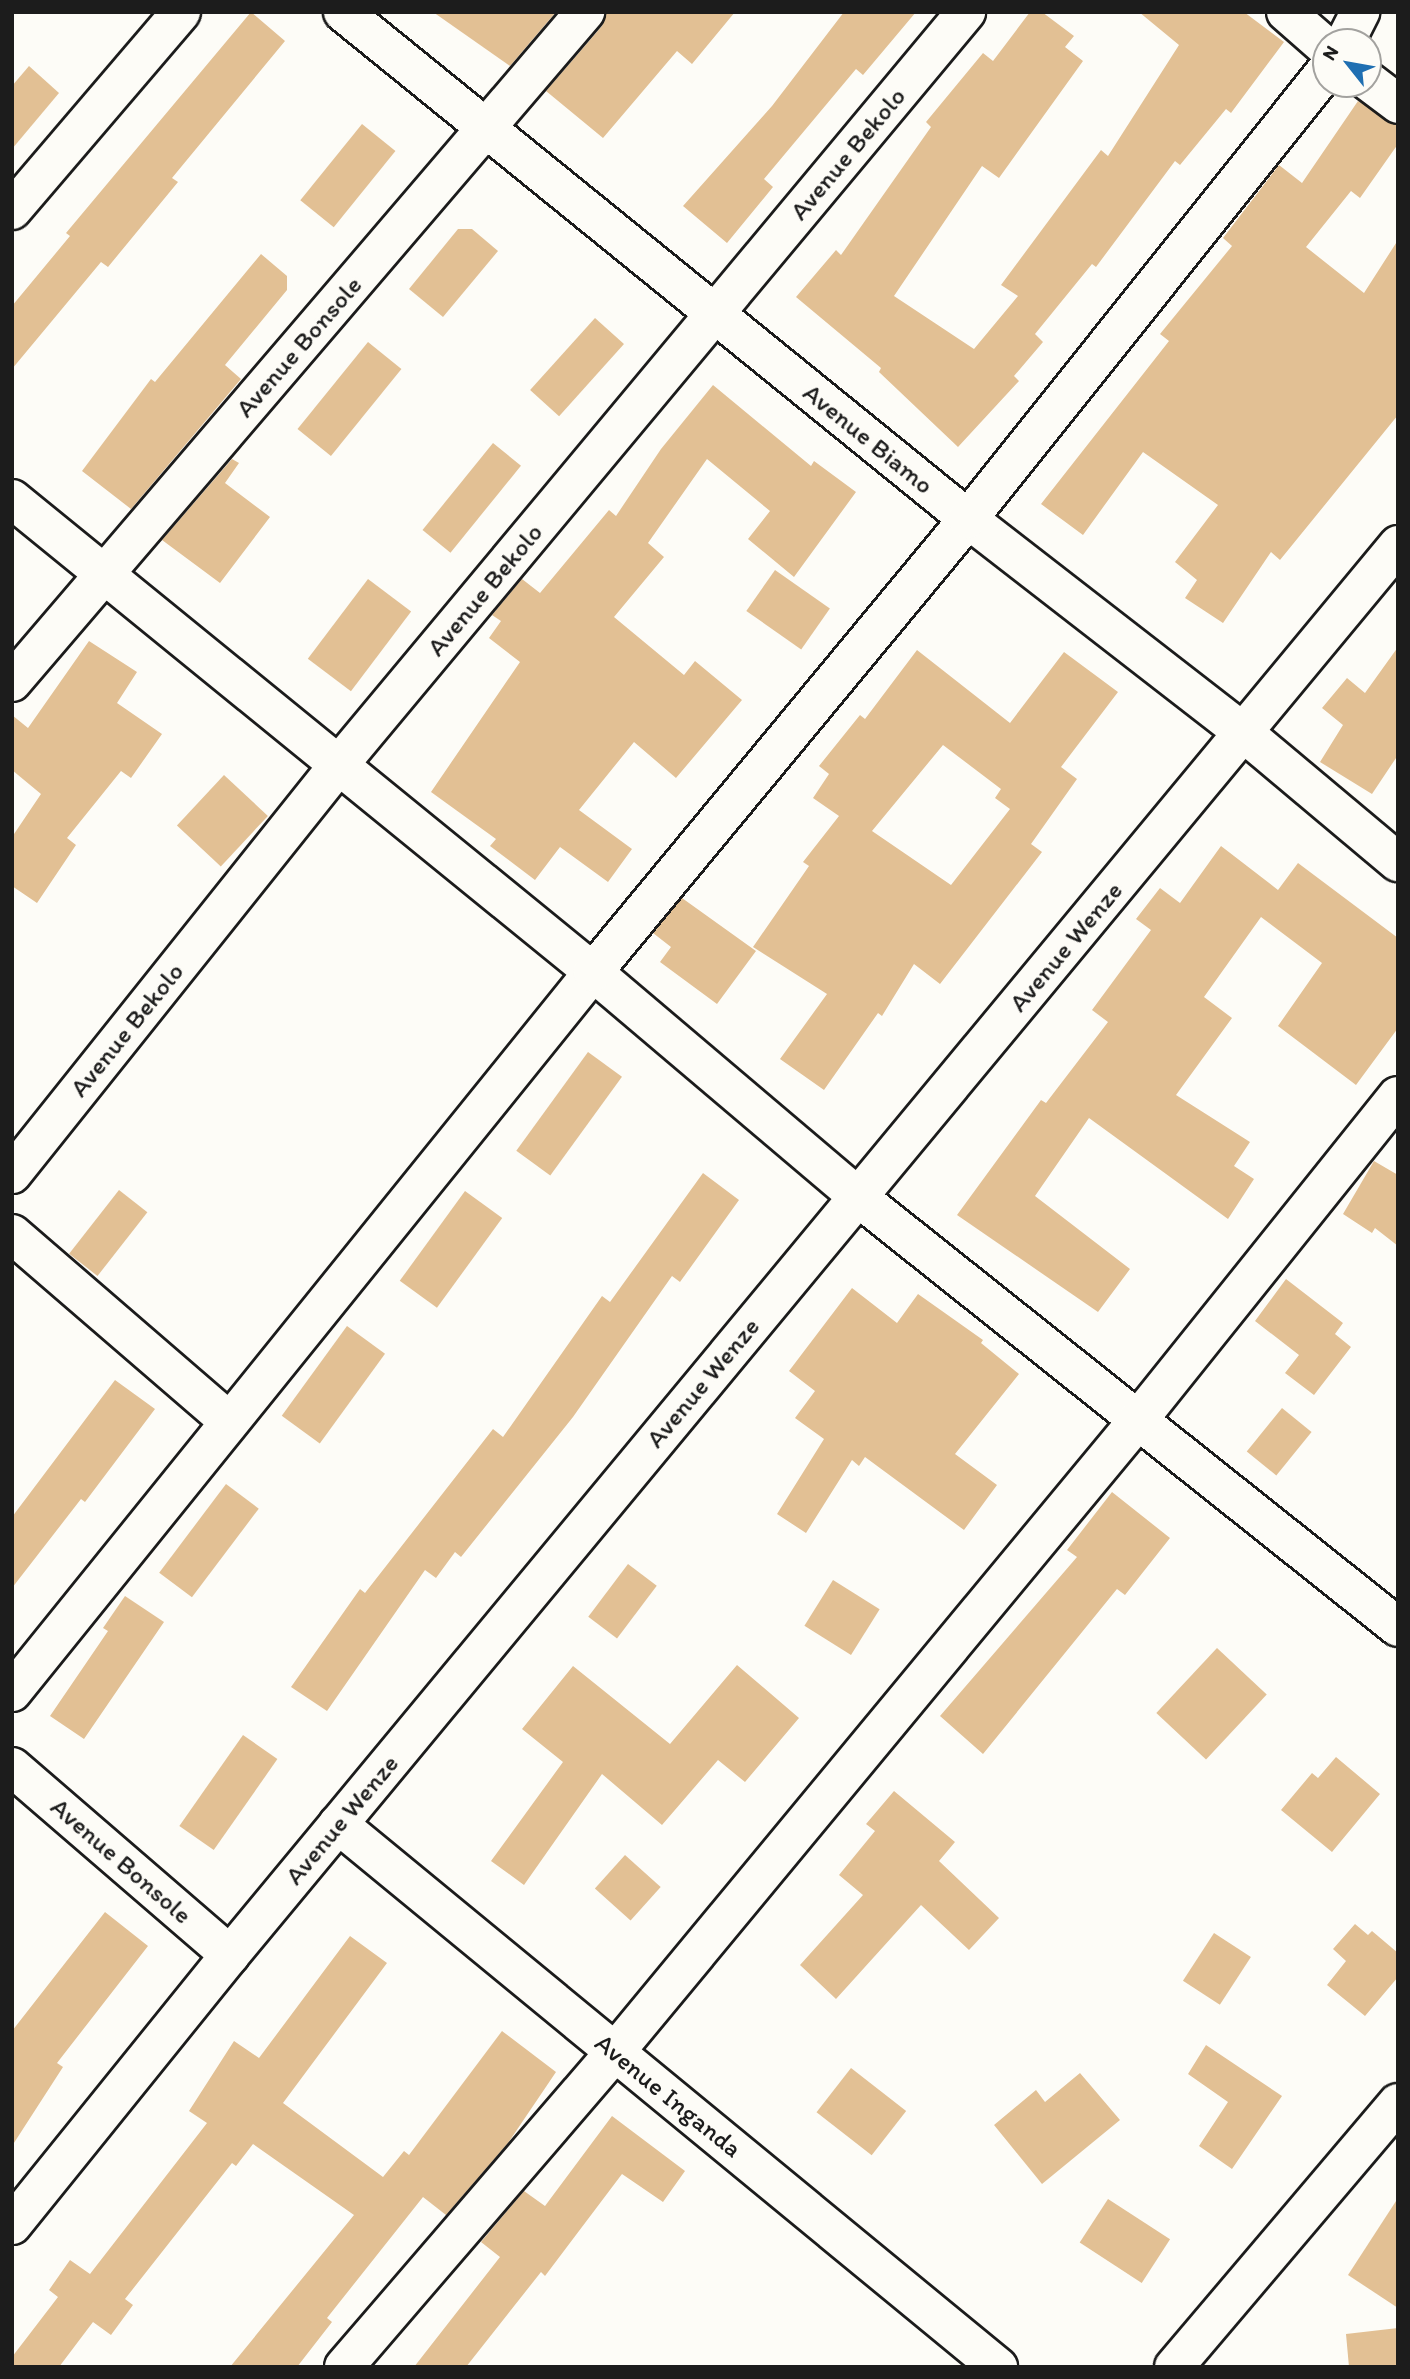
<!DOCTYPE html>
<html>
<head>
<meta charset="utf-8">
<style>
  body { margin:0 }
  #map { position:relative; width:1410px; height:2379px; overflow:hidden; background:#fdfcf7; font-family:Itim,sans-serif }
  div>[style] { position:absolute }
  .building>* { inset:0; background:#e2c094; transform-origin:0 0 }
  .roads { filter:drop-shadow(2px 0 #1c1c1c) drop-shadow(-2px 0 #1c1c1c) drop-shadow(0 2px #1c1c1c) drop-shadow(0 -2px #1c1c1c) }
  .minor>* { height:38px; margin:-19px; padding:0 19px; transform-origin:19px; border-radius:19px; background:#fdfcf7 }
  span { translate:-50% -50%; white-space:nowrap; text-align:center; line-height:1.15; -webkit-text-stroke:6px #fdfcf7; paint-order:stroke }
  .street-label { font-size:26px; color:#1c1c1c }
  .frame { position:absolute; inset:0; border:14px solid #1c1c1c; pointer-events:none }
  .north { position:absolute; left:1312px; top:28px; width:70px; height:70px; box-sizing:border-box; background:#fdfcf7; border:2px solid #a3a29f; border-radius:50%; rotate:301deg; font-size:19px; font-weight:700; line-height:28px; text-align:center; color:#1c1c1c }
  .north::after { content:''; display:block; margin:auto; width:24px; height:32px; background:#1f6fb2; clip-path:polygon(50% 0,100% 100%,50% 72%,0 100%) }
</style>
</head>
<body>
<div id="map">
  <div class="building">
    <div style="clip-path:polygon(251px 12px,285px 41px,172px 178px,178px 182px,108px 267px,101px 262px,12px 369px,12px 306px,70px 236px,66px 233px)"></div>
    <div style="clip-path:polygon(433px 12px,556px 12px,510px 66px)"></div>
    <div style="clip-path:polygon(606px 12px,735px 12px,692px 64px,677px 51px,603px 138px,546px 91px,602px 26px)"></div>
    <div style="clip-path:polygon(844px 12px,916px 12px,863px 75px,856px 69px,764px 179px,773px 187px,727px 243px,683px 206px,772px 106px)"></div>
    <div style="clip-path:polygon(1030px 12px,1042px 12px,1074px 36px,1065px 47px,1083px 61px,999px 178px,982px 166px,894px 296px,974px 349px,1018px 296px,1001px 285px,1101px 150px,1108px 156px,1179px 45px,1139px 12px,1244px 12px,1284px 42px,1231px 113px,1226px 109px,1180px 165px,1175px 161px,1096px 267px,1092px 264px,1035px 334px,1043px 342px,1014px 376px,1019px 381px,958px 447px,879px 372px,881px 368px,796px 297px,836px 250px,841px 255px,931px 127px,926px 122px,983px 53px,993px 61px)"></div>
    <div style="clip-path:polygon(29px 66px,59px 93px,12px 149px,12px 86px)"></div>
    <div style="clip-path:polygon(1358px 101px,1398px 125px,1398px 144px,1360px 198px,1351px 191px,1306px 247px,1364px 293px,1398px 240px,1398px 415px,1280px 560px,1271px 552px,1223px 623px,1185px 598px,1197px 580px,1175px 562px,1218px 505px,1143px 452px,1083px 535px,1041px 504px,1169px 341px,1160px 334px,1232px 246px,1223px 238px,1279px 165px,1302px 183px)"></div>
    <div style="left:362px;top:124px;width:43px;height:98px;rotate:39deg"></div>
    <div style="clip-path:polygon(458px 229px,472px 229px,498px 251px,443px 317px,409px 289px)"></div>
    <div style="clip-path:polygon(261px 254px,287px 276px,287px 290px,225px 365px,241px 379px,131px 509px,82px 471px,151px 379px,155px 382px)"></div>
    <div style="left:595px;top:318px;width:39px;height:97px;rotate:42deg"></div>
    <div style="left:368px;top:342px;width:43px;height:112px;rotate:39deg"></div>
    <div style="clip-path:polygon(713px 385px,811px 466px,814px 461px,856px 492px,794px 577px,748px 539px,770px 511px,707px 459px,648px 543px,664px 557px,614px 617px,684px 675px,695px 661px,742px 700px,676px 778px,634px 742px,579px 810px,632px 849px,608px 882px,560px 847px,535px 880px,490px 846px,496px 839px,431px 792px,520px 662px,489px 638px,501px 621px,492px 615px,522px 579px,540px 593px,609px 510px,616px 516px,661px 449px)"></div>
    <div style="left:493px;top:443px;width:36px;height:112px;rotate:39deg"></div>
    <div style="clip-path:polygon(232px 459px,239px 463px,225px 483px,270px 517px,220px 583px,162px 540px)"></div>
    <div style="left:775px;top:570px;width:67px;height:50px;rotate:35deg"></div>
    <div style="left:368px;top:579px;width:54px;height:100px;rotate:37deg"></div>
    <div style="clip-path:polygon(89px 641px,137px 672px,117px 703px,162px 734px,131px 778px,121px 771px,67px 838px,76px 845px,37px 903px,12px 886px,12px 837px,41px 794px,12px 770px,12px 715px,28px 728px)"></div>
    <div style="clip-path:polygon(1398px 647px,1398px 755px,1372px 794px,1320px 762px,1343px 725px,1322px 708px,1347px 678px,1365px 693px)"></div>
    <div style="clip-path:polygon(evenodd,917px 650px,1010px 723px,1064px 652px,1118px 692px,1061px 767px,1077px 779px,1031px 844px,1042px 852px,940px 984px,914px 964px,882px 1016px,878px 1013px,824px 1090px,780px 1059px,827px 994px,753px 947px,809px 866px,803px 862px,839px 816px,813px 798px,829px 774px,819px 766px,860px 715px,865px 719px,917px 650px,943px 745px,1001px 789px,995px 798px,1010px 809px,951px 885px,872px 831px,943px 745px)"></div>
    <div style="left:224px;top:775px;width:60px;height:69px;rotate:43deg"></div>
    <div style="clip-path:polygon(1221px 846px,1278px 890px,1298px 863px,1398px 938px,1398px 1028px,1356px 1085px,1278px 1026px,1322px 963px,1261px 917px,1204px 997px,1232px 1018px,1176px 1095px,1250px 1142px,1234px 1166px,1254px 1179px,1228px 1219px,1089px 1118px,1035px 1196px,1130px 1269px,1098px 1312px,957px 1215px,1041px 1100px,1046px 1103px,1108px 1022px,1092px 1010px,1151px 930px,1136px 919px,1160px 888px,1180px 903px)"></div>
    <div style="clip-path:polygon(682px 898px,756px 951px,717px 1004px,660px 962px,671px 947px,653px 933px)"></div>
    <div style="left:588px;top:1052px;width:42px;height:122px;rotate:36deg"></div>
    <div style="clip-path:polygon(1374px 1161px,1398px 1175px,1398px 1246px,1375px 1228px,1372px 1233px,1343px 1214px)"></div>
    <div style="clip-path:polygon(703px 1173px,739px 1200px,680px 1282px,672px 1276px,573px 1417px,461px 1557px,455px 1552px,436px 1578px,425px 1570px,327px 1711px,291px 1687px,360px 1589px,365px 1593px,493px 1429px,503px 1437px,602px 1296px,610px 1302px)"></div>
    <div style="left:119px;top:1190px;width:36px;height:81px;rotate:38deg"></div>
    <div style="left:465px;top:1191px;width:46px;height:111px;rotate:36deg"></div>
    <div style="clip-path:polygon(1286px 1279px,1343px 1323px,1335px 1334px,1351px 1347px,1314px 1395px,1285px 1373px,1299px 1355px,1255px 1321px)"></div>
    <div style="clip-path:polygon(852px 1288px,897px 1323px,918px 1294px,983px 1340px,981px 1343px,1019px 1374px,955px 1454px,997px 1485px,964px 1530px,865px 1457px,859px 1466px,852px 1460px,806px 1533px,777px 1514px,824px 1439px,795px 1418px,815px 1391px,789px 1371px)"></div>
    <div style="left:347px;top:1326px;width:47px;height:111px;rotate:36deg"></div>
    <div style="clip-path:polygon(115px 1380px,155px 1409px,85px 1502px,81px 1499px,12px 1588px,12px 1517px)"></div>
    <div style="left:1282px;top:1408px;width:38px;height:56px;rotate:39deg"></div>
    <div style="left:226px;top:1484px;width:41px;height:111px;rotate:37deg"></div>
    <div style="clip-path:polygon(1112px 1492px,1170px 1538px,1125px 1595px,1117px 1589px,983px 1754px,940px 1716px,1077px 1557px,1067px 1550px)"></div>
    <div style="left:628px;top:1564px;width:36px;height:66px;rotate:37deg"></div>
    <div style="left:833px;top:1580px;width:55px;height:54px;rotate:32deg"></div>
    <div style="clip-path:polygon(125px 1596px,164px 1622px,84px 1739px,50px 1716px,108px 1631px,103px 1628px)"></div>
    <div style="left:1217px;top:1648px;width:68px;height:89px;rotate:43deg"></div>
    <div style="clip-path:polygon(737px 1665px,799px 1718px,745px 1782px,718px 1760px,662px 1825px,602px 1774px,524px 1885px,491px 1861px,563px 1762px,522px 1729px,573px 1666px,670px 1744px)"></div>
    <div style="left:243px;top:1735px;width:42px;height:111px;rotate:35deg"></div>
    <div style="clip-path:polygon(1336px 1757px,1380px 1794px,1332px 1852px,1281px 1810px,1312px 1773px,1318px 1778px)"></div>
    <div style="clip-path:polygon(894px 1791px,955px 1842px,939px 1861px,999px 1918px,969px 1950px,921px 1905px,836px 1999px,800px 1965px,863px 1895px,839px 1875px,875px 1831px,866px 1824px)"></div>
    <div style="left:625px;top:1855px;width:48px;height:45px;rotate:42deg"></div>
    <div style="clip-path:polygon(105px 1912px,148px 1946px,57px 2063px,63px 2067px,12px 2146px,12px 2031px)"></div>
    <div style="clip-path:polygon(1355px 1924px,1368px 1935px,1372px 1931px,1398px 1953px,1398px 1977px,1365px 2016px,1327px 1985px,1346px 1961px,1333px 1949px)"></div>
    <div style="left:1214px;top:1933px;width:44px;height:57px;rotate:33deg"></div>
    <div style="clip-path:polygon(350px 1936px,387px 1963px,283px 2103px,383px 2177px,404px 2151px,409px 2155px,502px 2031px,556px 2072px,508px 2143px,446px 2215px,423px 2197px,327px 2318px,332px 2322px,297px 2367px,230px 2367px,354px 2215px,253px 2144px,236px 2166px,232px 2163px,125px 2299px,133px 2305px,111px 2335px,93px 2322px,59px 2367px,12px 2367px,12px 2357px,58px 2297px,49px 2290px,70px 2260px,90px 2274px,207px 2123px,189px 2111px,234px 2041px,259px 2058px)"></div>
    <div style="clip-path:polygon(1206px 2045px,1282px 2096px,1232px 2169px,1199px 2146px,1228px 2102px,1188px 2074px)"></div>
    <div style="left:851px;top:2068px;width:70px;height:56px;rotate:38deg"></div>
    <div style="clip-path:polygon(1080px 2073px,1120px 2120px,1042px 2184px,994px 2125px,1036px 2090px,1045px 2102px)"></div>
    <div style="clip-path:polygon(612px 2116px,685px 2171px,663px 2202px,622px 2174px,545px 2276px,541px 2272px,466px 2367px,414px 2367px,500px 2257px,481px 2242px,524px 2191px,545px 2206px)"></div>
    <div style="clip-path:polygon(1398px 2198px,1398px 2308px,1348px 2275px)"></div>
    <div style="left:1108px;top:2199px;width:74px;height:52px;rotate:33deg"></div>
    <div style="clip-path:polygon(1398px 2328px,1398px 2367px,1349px 2367px,1346px 2334px)"></div>
  </div>
  <div class="roads">
    <div class="minor">
      <div style="left:343px;top:12px;width:805px;rotate:39.05deg"></div>
      <div style="left:968px;top:519px;width:349px;rotate:37.8deg"></div>
      <div style="left:1244px;top:733px;width:201px;rotate:40deg"></div>
      <div style="left:1286px;top:12px;width:53px;rotate:41.2deg"></div>
      <div style="left:1345px;top:42px;width:34px;rotate:-63deg"></div>
      <div style="left:1368px;top:81px;width:38px;rotate:37deg"></div>
      <div style="left:12px;top:210px;width:260px;rotate:-49.5deg"></div>
      <div style="left:12px;top:499px;width:749px;rotate:39.15deg"></div>
      <div style="left:593px;top:972px;width:348px;rotate:40.3deg"></div>
      <div style="left:858px;top:1197px;width:690px;rotate:38.53deg"></div>
      <div style="left:12px;top:682px;width:882px;rotate:-49.46deg"></div>
      <div style="left:12px;top:1174px;width:521px;rotate:-51.39deg"></div>
      <div style="left:337px;top:767px;width:983px;rotate:-50.2deg"></div>
      <div style="left:12px;top:1234px;width:286px;rotate:40.8deg"></div>
      <div style="left:12px;top:1692px;width:925px;rotate:-51.1deg"></div>
      <div style="left:593px;top:972px;width:588px;rotate:-50.38deg"></div>
      <div style="left:968px;top:519px;width:573px;rotate:-51.37deg"></div>
      <div style="left:12px;top:1767px;width:288px;rotate:40.8deg"></div>
      <div style="left:338px;top:1824px;width:855px;rotate:39.45deg"></div>
      <div style="left:12px;top:2225px;width:347px;rotate:-51.1deg"></div>
      <div style="left:230px;top:1955px;width:1831px;rotate:-50.36deg"></div>
      <div style="left:344px;top:2367px;width:416px;rotate:-49.3deg"></div>
      <div style="left:615px;top:2052px;width:820px;rotate:-50.39deg"></div>
      <div style="left:1138px;top:1420px;width:415px;rotate:-51.3deg"></div>
      <div style="left:1174px;top:2367px;width:346px;rotate:-49.7deg"></div>
    </div>
  </div>
  <div class="street-label">
    <span style="left:848px;top:154px;rotate:-50deg">Avenue Bekolo</span>
    <span style="left:299px;top:347px;rotate:-49deg">Avenue Bonsole</span>
    <span style="left:868px;top:439px;rotate:39deg">Avenue Biamo</span>
    <span style="left:485px;top:590px;rotate:-50deg">Avenue Bekolo</span>
    <span style="left:1066px;top:947px;rotate:-50deg">Avenue Wenze</span>
    <span style="left:127px;top:1030px;rotate:-51deg">Avenue Bekolo</span>
    <span style="left:703px;top:1383px;rotate:-50deg">Avenue Wenze</span>
    <span style="left:342px;top:1820px;rotate:-50deg">Avenue Wenze</span>
    <span style="left:121px;top:1861px;rotate:41deg">Avenue Bonsole</span>
    <span style="left:668px;top:2096px;rotate:39deg">Avenue Inganda</span>
  </div>
  <div class="frame"></div>
  <div class="north">N</div>
</div>
</body>
</html>
